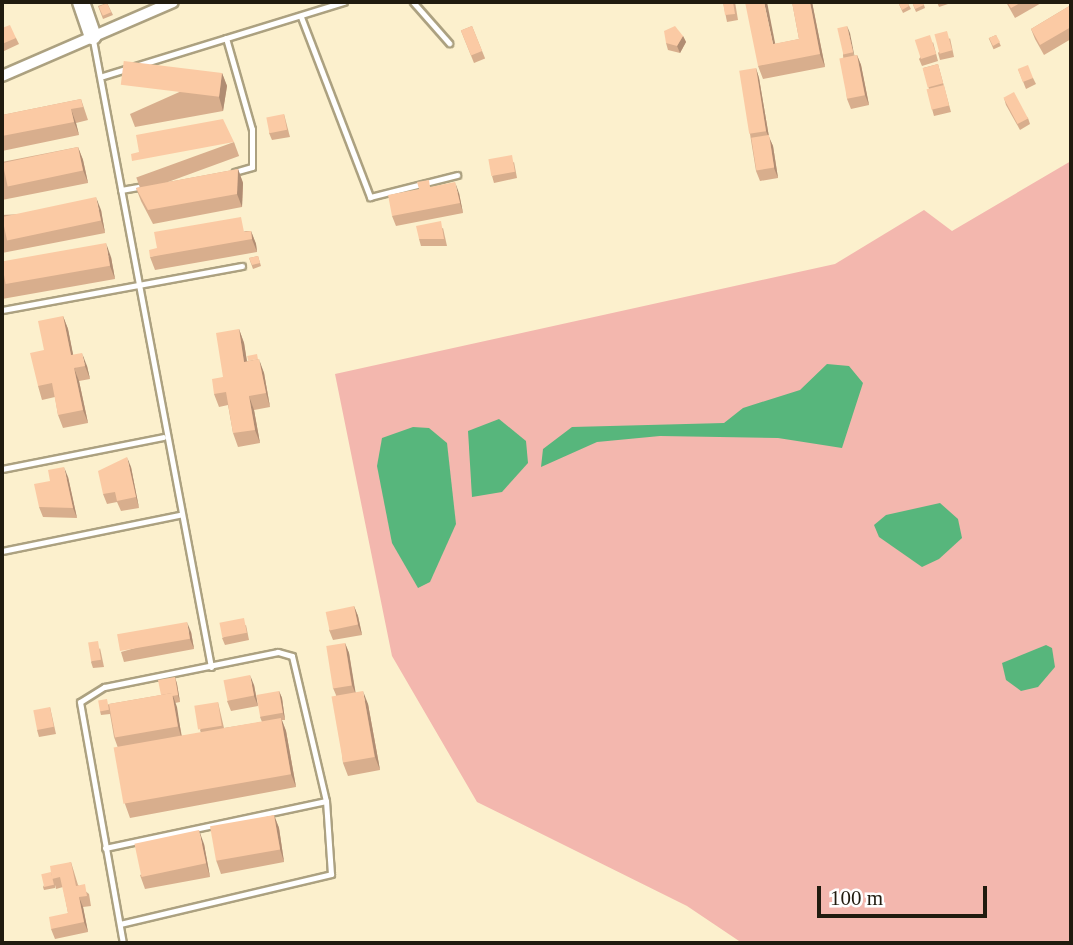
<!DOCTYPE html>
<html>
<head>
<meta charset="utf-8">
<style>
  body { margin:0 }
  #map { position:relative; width:1073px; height:945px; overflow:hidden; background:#fcf0cd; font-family:Georgia,serif }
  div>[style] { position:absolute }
  .green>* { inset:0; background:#f3b7ae }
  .water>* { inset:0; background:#57b67c }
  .roads { filter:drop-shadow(2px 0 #aca180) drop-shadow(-2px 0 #aca180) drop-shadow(0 2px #aca180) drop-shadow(0 -2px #aca180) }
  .lane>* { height:5px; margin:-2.5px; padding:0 2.5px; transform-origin:2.5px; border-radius:2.5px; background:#fff }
  .street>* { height:10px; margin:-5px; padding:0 5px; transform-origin:5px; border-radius:5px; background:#fff }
  .secondary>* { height:16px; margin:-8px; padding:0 8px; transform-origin:8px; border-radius:8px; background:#fff }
  .wall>* { inset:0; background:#d8ae8d; transform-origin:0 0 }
  .shaded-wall>* { inset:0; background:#b08d73 }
  .building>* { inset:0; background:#fbcaa4; transform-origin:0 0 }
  span { translate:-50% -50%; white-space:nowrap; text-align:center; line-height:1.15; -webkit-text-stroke:7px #fff; paint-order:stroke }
  .frame { position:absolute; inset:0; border:4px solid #201b0f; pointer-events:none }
  .scale { position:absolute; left:817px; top:886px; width:170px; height:32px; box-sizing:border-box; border:4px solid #201b0f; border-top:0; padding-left:9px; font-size:21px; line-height:24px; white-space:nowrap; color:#201b0f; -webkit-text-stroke:5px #fff; paint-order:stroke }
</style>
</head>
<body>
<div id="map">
  <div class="green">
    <div style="clip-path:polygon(1071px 161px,1071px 943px,742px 943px,687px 906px,477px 802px,392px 656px,335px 374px,835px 264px,924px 210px,952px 231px)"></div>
  </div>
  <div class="water">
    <div style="clip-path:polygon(827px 364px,849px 366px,863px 383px,842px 448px,778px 438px,660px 436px,597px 442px,541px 467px,543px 449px,572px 427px,724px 423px,743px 408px,800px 390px)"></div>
    <div style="clip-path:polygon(499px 419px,526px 441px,528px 463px,502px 492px,472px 497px,468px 431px)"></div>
    <div style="clip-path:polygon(413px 427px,429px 428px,447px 443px,456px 524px,430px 582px,418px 588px,392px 543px,377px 466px,382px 438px)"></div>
    <div style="clip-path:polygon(940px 503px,958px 519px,962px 538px,939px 559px,922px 567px,879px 537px,874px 525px,886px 515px)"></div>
    <div style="clip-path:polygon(1046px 645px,1052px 648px,1055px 667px,1038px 687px,1021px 691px,1006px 680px,1002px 663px)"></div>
  </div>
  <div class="roads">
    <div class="lane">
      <div style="left:413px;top:2px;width:55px;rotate:48.7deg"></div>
      <div style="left:301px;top:17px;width:193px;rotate:69deg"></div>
      <div style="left:370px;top:197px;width:90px;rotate:-14.2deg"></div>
      <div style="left:226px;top:38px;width:95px;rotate:74.1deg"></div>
      <div style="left:252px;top:129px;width:38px;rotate:90deg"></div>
      <div style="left:252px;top:167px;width:18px;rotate:164deg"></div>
      <div style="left:93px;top:40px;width:638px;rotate:79.34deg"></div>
      <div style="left:103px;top:76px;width:252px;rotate:-17.1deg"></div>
      <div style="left:121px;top:190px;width:36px;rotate:-10deg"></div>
      <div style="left:2px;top:310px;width:244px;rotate:-10.4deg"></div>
      <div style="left:2px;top:469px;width:164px;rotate:-11.2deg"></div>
      <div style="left:2px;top:551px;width:181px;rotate:-11.5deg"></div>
      <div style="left:105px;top:848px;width:226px;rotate:-12deg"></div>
      <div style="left:120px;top:924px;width:217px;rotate:-13.3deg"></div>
      <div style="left:331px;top:874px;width:73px;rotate:-93.9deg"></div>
      <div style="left:326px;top:801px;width:149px;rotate:-103.2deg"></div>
      <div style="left:292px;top:656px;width:15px;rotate:-164deg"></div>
      <div style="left:278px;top:652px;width:177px;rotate:168.6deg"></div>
      <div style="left:104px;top:687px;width:28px;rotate:148deg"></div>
      <div style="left:80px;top:702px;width:245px;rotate:79.9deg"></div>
    </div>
    <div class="street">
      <div style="left:2px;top:76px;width:186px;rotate:-23.4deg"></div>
    </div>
    <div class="secondary">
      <div style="left:81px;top:2px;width:36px;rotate:71deg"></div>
    </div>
  </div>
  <div class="wall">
    <div style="clip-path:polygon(723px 2px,735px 2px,738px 20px,727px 22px)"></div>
    <div style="clip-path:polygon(792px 2px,812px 2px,825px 67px,763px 79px,758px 66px,775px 44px,799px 39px)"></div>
    <div style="clip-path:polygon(898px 2px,907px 2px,911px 9px,903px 13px)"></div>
    <div style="clip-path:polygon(912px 2px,923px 2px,925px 8px,916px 12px)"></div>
    <div style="clip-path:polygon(937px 2px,947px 2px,948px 4px,939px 7px)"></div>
    <div style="clip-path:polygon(1006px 2px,1043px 2px,1015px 18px)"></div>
    <div style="clip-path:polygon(107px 3px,113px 15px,103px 19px,98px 6px)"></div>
    <div style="clip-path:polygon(1071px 5px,1071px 39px,1044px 55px,1035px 39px,1031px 29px)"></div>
    <div style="left:472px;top:26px;width:35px;height:12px;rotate:68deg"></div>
    <div style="clip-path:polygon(847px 26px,854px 56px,857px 55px,861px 65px,869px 105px,851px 109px,847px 99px,843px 55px)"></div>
    <div style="clip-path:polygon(2px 28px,16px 38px,19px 44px,2px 52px)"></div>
    <div style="left:996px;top:35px;width:12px;height:8px;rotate:66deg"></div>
    <div style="clip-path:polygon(683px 36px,686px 42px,680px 53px,668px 50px,666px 43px)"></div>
    <div style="clip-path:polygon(950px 38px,954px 57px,940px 60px,938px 53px)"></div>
    <div style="clip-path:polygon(933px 42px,938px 61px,922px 66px,919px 59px)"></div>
    <div style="clip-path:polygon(938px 64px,951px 112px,934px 116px,932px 109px,929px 89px,923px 68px)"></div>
    <div style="clip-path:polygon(756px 68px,759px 78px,769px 137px,773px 146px,778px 178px,760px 181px,756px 171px,750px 134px)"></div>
    <div style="clip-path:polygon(1018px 69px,1033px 78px,1036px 84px,1026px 89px)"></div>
    <div style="clip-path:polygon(222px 73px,227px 86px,223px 111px,135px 127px,130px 114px)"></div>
    <div style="clip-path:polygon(1004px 98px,1028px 118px,1030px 124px,1020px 130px,1006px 105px)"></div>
    <div style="clip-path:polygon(81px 99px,88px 120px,76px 123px,79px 135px,2px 151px,2px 115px)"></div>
    <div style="clip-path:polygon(284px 114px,290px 137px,272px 140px,269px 133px)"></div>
    <div style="left:234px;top:142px;width:15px;height:104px;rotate:70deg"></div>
    <div style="clip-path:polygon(78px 147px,83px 160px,88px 183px,2px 200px,2px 162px)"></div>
    <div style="clip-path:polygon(514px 162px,517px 178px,494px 183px,492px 176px)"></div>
    <div style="clip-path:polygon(238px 169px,243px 183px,242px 207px,153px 224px,141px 201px,136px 188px)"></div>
    <div style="clip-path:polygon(431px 187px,459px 193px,463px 213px,396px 226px,392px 216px)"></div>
    <div style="clip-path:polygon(101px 210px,105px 233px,2px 253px,2px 215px)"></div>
    <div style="clip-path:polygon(443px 228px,447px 246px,421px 246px,419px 239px)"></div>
    <div style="clip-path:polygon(246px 231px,251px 231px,256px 244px,257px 252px,155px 270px,150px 257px)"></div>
    <div style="clip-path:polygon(258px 256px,261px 266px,253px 269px,249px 258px)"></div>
    <div style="clip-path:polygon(111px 257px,115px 279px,2px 299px,2px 262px)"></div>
    <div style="clip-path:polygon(63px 316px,68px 329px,73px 355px,87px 366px,90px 379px,79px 381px,88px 423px,63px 428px,58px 415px,55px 397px,42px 400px,38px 386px,44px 350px)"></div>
    <div style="clip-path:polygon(239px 329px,244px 343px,247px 361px,258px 359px,264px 373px,270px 407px,254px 410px,260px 443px,238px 447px,233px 433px,228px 405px,219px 407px,214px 394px,223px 377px)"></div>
    <div style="clip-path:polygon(131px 467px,139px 508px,121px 511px,117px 502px,107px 504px,103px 494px)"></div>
    <div style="clip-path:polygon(68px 477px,77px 518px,43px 517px,39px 507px)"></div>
    <div style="clip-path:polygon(354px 606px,358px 616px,362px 635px,333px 640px,329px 630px)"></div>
    <div style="clip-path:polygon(246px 625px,249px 640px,225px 645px,222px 638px)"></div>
    <div style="clip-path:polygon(191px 632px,194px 649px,124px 662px,121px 652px)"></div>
    <div style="clip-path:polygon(345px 643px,349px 653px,355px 692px,368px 704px,380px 770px,348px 776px,343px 763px,336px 695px,333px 688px)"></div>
    <div style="clip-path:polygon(100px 648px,104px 667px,93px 668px,91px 662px)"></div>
    <div style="clip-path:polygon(175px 677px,177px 684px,180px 702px,175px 703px,182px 736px,201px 733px,200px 730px,218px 702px,224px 728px,262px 722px,260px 717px,279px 691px,282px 698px,285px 720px,282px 720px,286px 731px,296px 787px,130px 818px,125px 804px,118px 748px,114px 737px,110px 714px,101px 715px,100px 711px,109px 704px,161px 695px)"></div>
    <div style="clip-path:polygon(254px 685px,258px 706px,231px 711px,227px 701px)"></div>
    <div style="clip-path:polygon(50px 707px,56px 734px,39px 737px,37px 730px)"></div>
    <div style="clip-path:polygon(274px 815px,279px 828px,284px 862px,221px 874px,216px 860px)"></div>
    <div style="clip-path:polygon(204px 844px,210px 877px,145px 889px,140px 875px)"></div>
    <div style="clip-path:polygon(71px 862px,78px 885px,89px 894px,91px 906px,83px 907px,88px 932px,55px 939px,51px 929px,68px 913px,63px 887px,56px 889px,55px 885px,55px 888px,44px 890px,43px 887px,51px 872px)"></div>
  </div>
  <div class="shaded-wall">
    <div style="clip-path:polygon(764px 2px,767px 2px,778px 58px,773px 44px)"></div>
    <div style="clip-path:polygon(810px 2px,812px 2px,825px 67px,820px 54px)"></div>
    <div style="clip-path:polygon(847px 26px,850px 33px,855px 59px,853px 52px)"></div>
    <div style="clip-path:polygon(683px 36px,686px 42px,680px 53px,677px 46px)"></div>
    <div style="clip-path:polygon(857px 55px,861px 65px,869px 105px,865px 95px)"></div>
    <div style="clip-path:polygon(756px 68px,759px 78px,769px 137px,773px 146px,778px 178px,774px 168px,770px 140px,766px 131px)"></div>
    <div style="clip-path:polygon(222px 73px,227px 86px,223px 111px,219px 97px)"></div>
    <div style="clip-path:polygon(71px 109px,76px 123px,79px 135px,74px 122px)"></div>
    <div style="clip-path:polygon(78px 147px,83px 160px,88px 183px,83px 170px)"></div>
    <div style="clip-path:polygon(238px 169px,243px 183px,242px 207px,237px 194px)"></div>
    <div style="clip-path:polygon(455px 182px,459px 193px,463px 213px,460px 203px)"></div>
    <div style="clip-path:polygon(96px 197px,101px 210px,105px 233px,101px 220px)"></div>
    <div style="clip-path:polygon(251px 231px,256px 244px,257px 252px,252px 239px)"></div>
    <div style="clip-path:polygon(106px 243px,111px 257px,115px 279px,110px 266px)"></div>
    <div style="clip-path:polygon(63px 316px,68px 329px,76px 369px,71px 355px)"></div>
    <div style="clip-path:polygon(239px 329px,244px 343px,249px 375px,244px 362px)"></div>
    <div style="clip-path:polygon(82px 353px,87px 366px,90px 379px,85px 366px)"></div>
    <div style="clip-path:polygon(259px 359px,264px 373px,270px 407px,266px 393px)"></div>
    <div style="clip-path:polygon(74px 368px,79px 381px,88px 423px,83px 410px)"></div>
    <div style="clip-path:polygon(249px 396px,254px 410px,260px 443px,255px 430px)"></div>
    <div style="clip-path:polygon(127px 457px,131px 467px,139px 508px,136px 497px)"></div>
    <div style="clip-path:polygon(64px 467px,68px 477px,77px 518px,73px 508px)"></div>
    <div style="clip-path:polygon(354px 606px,358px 616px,362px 635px,358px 625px)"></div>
    <div style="clip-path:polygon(187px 622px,191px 632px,194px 649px,190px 639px)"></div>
    <div style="clip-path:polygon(345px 643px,349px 653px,356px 695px,352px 685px)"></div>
    <div style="clip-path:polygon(250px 675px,254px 685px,258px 706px,254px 696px)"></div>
    <div style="clip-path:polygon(175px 677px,177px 684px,180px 702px,178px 695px)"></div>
    <div style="clip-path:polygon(279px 691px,282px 698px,285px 720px,283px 713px)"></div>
    <div style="clip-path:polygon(363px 691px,368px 704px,380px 770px,375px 757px)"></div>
    <div style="clip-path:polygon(172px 693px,177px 707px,182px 740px,178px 726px)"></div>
    <div style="clip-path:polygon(281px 718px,286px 731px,296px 787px,291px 774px)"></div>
    <div style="clip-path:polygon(274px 815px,279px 828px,284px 862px,280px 849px)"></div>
    <div style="clip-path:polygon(199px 830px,204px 844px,210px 877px,206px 863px)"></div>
    <div style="clip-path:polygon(79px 897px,83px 907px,88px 932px,84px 922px)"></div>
  </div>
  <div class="building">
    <div style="clip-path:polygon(723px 2px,733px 2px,735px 14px,725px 15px)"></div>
    <div style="clip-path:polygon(745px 2px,764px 2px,773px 44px,799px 39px,792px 2px,810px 2px,820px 54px,758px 66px)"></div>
    <div style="clip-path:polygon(898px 2px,907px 2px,909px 6px,902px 10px)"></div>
    <div style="clip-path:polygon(912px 2px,923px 2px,924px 5px,915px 9px)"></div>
    <div style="clip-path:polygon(1007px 2px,1022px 2px,1011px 8px)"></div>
    <div style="left:107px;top:3px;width:10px;height:9px;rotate:66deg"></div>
    <div style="clip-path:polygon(1071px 5px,1071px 27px,1040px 45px,1031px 29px)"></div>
    <div style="clip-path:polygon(10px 25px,16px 38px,2px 44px,2px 28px)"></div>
    <div style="left:472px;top:26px;width:27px;height:12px;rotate:68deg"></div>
    <div style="clip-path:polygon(675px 26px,683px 36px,677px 46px,666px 43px,664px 31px)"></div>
    <div style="left:847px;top:26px;width:27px;height:10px;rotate:77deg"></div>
    <div style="left:947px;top:31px;width:20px;height:13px;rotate:75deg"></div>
    <div style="left:930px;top:35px;width:20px;height:16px;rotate:72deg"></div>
    <div style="clip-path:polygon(996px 35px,1000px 42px,993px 46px,989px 38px)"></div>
    <div style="left:857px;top:55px;width:41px;height:18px;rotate:79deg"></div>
    <div style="left:938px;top:64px;width:20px;height:16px;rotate:75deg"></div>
    <div style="left:1028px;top:65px;width:14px;height:11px;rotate:69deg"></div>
    <div style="left:756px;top:68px;width:64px;height:17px;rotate:81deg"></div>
    <div style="left:222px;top:73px;width:24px;height:99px;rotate:97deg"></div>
    <div style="left:944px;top:85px;width:21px;height:18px;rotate:76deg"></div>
    <div style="left:1014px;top:92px;width:30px;height:12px;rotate:62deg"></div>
    <div style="clip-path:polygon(81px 99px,83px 107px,71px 109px,74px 122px,2px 136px,2px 115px)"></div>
    <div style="left:284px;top:114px;width:16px;height:18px;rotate:79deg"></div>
    <div style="clip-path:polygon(223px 119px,234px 142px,132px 161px,131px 154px,139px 152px,136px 135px)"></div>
    <div style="left:769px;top:135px;width:33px;height:18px;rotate:81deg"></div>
    <div style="left:78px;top:147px;width:24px;height:77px;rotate:78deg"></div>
    <div style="left:512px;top:155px;width:17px;height:24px;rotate:80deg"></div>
    <div style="clip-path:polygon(238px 169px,237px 194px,148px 210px,136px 188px)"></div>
    <div style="clip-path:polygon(429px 180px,430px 187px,455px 182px,460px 203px,392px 216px,388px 195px,419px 189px,417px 182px)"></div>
    <div style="left:96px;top:197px;width:24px;height:96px;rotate:78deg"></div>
    <div style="clip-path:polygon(241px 217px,244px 232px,251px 231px,252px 239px,150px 257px,149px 250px,157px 248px,154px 232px)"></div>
    <div style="clip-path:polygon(441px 221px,444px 239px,419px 239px,416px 226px)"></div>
    <div style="left:106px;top:243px;width:23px;height:106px;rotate:80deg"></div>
    <div style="clip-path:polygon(258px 256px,260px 263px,252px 265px,249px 258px)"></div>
    <div style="clip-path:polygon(63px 316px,71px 355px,82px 353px,85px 366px,74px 368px,83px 410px,58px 415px,52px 383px,38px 386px,30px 353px,44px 350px,38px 321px)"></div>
    <div style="clip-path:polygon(239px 329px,244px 362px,259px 359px,266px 393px,249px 396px,255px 430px,233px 433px,226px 392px,214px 394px,212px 379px,223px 377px,216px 333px)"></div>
    <div style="left:257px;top:354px;width:5px;height:10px;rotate:79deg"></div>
    <div style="clip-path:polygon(127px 457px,136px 497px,117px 501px,115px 492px,103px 494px,98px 471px)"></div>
    <div style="clip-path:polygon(64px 467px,73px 508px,39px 507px,34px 484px,50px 481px,48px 470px)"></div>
    <div style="left:354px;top:606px;width:19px;height:29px;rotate:78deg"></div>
    <div style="left:244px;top:618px;width:15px;height:25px;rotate:79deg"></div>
    <div style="left:187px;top:622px;width:17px;height:71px;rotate:80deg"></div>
    <div style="left:98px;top:641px;width:19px;height:10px;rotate:81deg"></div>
    <div style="left:345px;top:643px;width:43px;height:19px;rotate:81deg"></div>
    <div style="left:250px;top:675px;width:21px;height:27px;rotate:79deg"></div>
    <div style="clip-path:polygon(175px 677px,178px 695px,172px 696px,172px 693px,161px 695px,158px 680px)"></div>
    <div style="left:279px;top:691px;width:22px;height:23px;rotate:80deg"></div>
    <div style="left:363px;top:691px;width:67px;height:32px;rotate:80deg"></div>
    <div style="left:172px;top:693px;width:34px;height:64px;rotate:80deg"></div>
    <div style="left:107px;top:699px;width:11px;height:9px;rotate:80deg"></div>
    <div style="left:218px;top:702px;width:24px;height:24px;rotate:81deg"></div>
    <div style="left:50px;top:707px;width:20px;height:17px;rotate:79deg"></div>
    <div style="left:281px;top:718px;width:57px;height:170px;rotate:80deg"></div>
    <div style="left:274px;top:815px;width:35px;height:65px;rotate:80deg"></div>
    <div style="left:199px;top:830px;width:34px;height:66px;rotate:78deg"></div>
    <div style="clip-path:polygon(71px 862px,76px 886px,85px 884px,87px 896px,79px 897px,84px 922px,51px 929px,49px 917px,68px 913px,60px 877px,52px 879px,50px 866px)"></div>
    <div style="left:51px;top:872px;width:13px;height:10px;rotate:77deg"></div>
  </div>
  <div class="frame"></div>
  <div class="scale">100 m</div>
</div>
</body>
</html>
